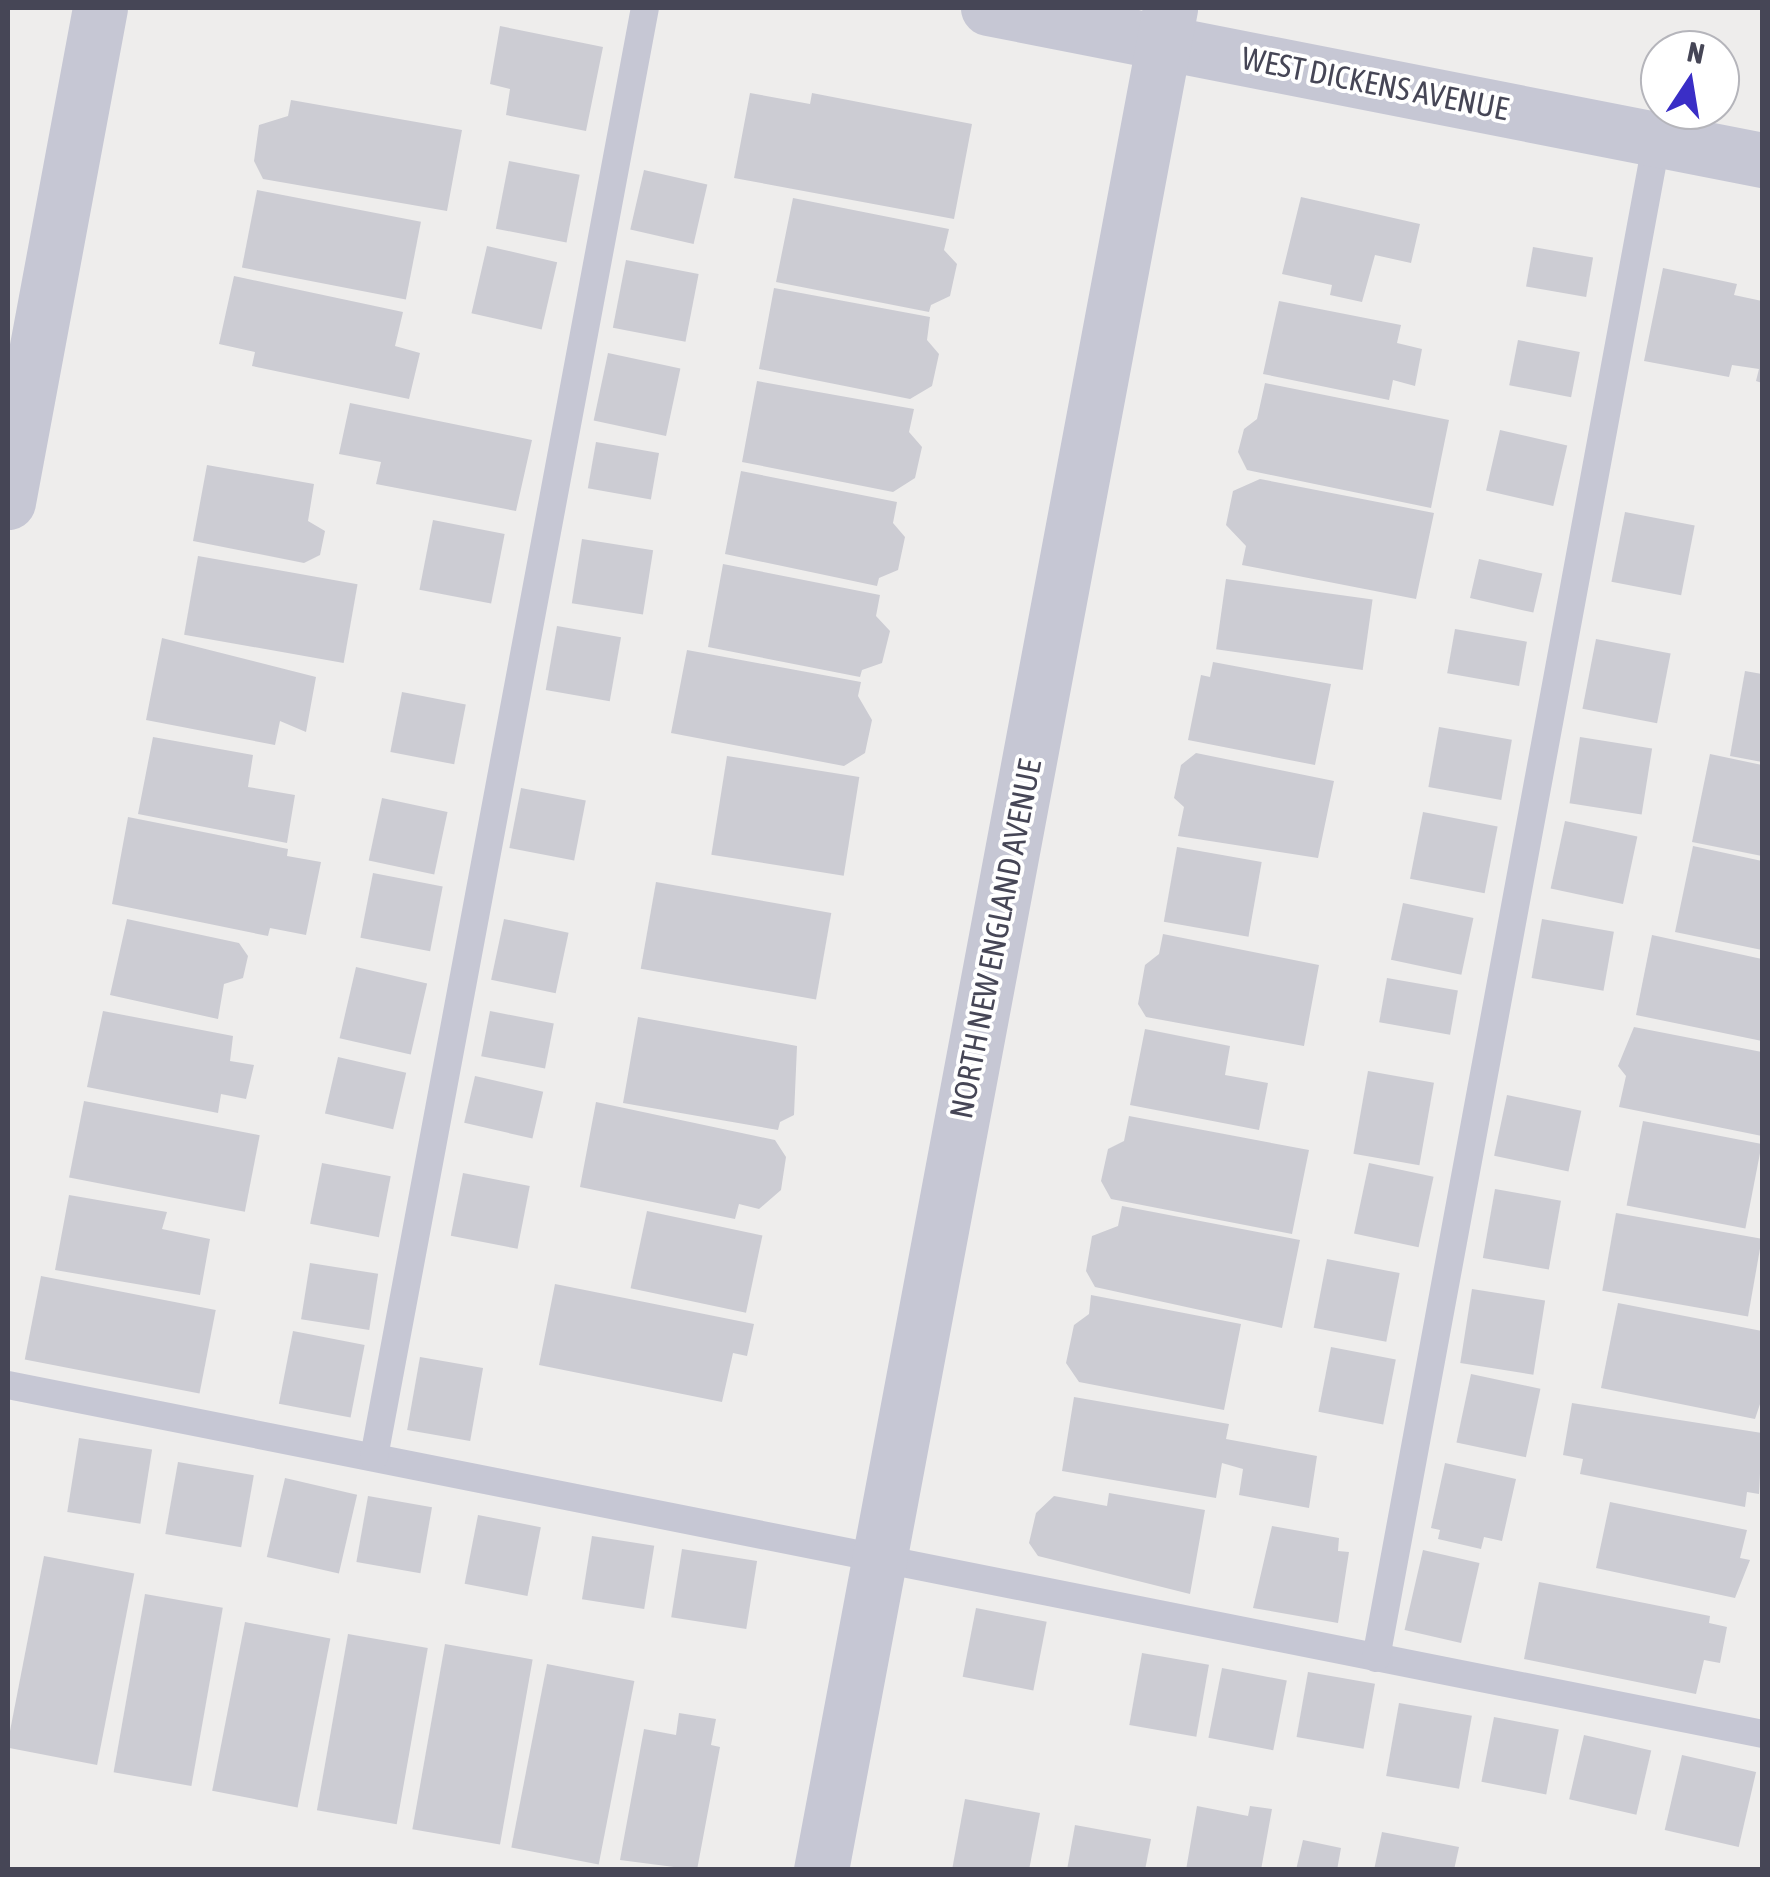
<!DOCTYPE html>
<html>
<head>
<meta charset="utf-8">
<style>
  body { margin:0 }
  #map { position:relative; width:1770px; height:1877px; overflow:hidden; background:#eeedec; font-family:"Asap Condensed",sans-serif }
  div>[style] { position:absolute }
  .building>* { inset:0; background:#ccccd3; transform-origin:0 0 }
  .service>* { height:28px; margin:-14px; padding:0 14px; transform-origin:14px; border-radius:14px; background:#c6c7d4 }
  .minor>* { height:55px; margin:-27.5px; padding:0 27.5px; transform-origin:27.5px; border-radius:27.5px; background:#c6c7d4 }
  span { translate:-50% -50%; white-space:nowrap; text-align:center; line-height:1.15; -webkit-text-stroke:8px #fff; paint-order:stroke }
  .street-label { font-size:32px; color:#464656 }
  .frame { position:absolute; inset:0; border:10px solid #464656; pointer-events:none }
  .north { position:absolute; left:1640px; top:30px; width:100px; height:100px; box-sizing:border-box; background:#fff; border:2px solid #b5b5bb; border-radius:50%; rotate:12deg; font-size:28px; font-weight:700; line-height:40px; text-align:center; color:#464656 }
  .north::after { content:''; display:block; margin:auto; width:35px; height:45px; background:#3a2ec6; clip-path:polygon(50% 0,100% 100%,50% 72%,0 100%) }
</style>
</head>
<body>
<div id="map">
  <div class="building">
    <div style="clip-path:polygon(500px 26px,603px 47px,586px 131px,506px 115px,510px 89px,490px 84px)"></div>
    <div style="clip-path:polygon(750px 93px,810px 104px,812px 93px,972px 124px,954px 219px,734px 178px)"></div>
    <div style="clip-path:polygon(291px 100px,462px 130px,447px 211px,263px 179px,254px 161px,259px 125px,288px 116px)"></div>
    <div style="left:509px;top:161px;width:72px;height:69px;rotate:11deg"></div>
    <div style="left:644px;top:170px;width:65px;height:61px;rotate:13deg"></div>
    <div style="left:257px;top:190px;width:167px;height:79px;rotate:11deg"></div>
    <div style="clip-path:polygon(1301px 197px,1420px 224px,1411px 263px,1375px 255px,1362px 302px,1330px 295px,1332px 285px,1282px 274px)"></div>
    <div style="clip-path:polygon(793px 198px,949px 229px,944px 250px,957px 264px,950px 296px,931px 305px,929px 312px,776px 282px)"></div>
    <div style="left:487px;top:246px;width:72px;height:69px;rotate:13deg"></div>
    <div style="left:1533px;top:247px;width:61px;height:40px;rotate:10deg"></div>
    <div style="left:626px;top:260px;width:74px;height:69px;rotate:11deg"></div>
    <div style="clip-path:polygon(1663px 268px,1737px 284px,1734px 295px,1762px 301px,1762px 383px,1756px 381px,1759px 369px,1732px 365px,1729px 377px,1644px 361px)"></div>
    <div style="clip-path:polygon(234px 276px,403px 312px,395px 346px,420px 353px,409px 399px,252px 366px,255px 352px,219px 344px)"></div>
    <div style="clip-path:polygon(774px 288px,930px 317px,927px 340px,939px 354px,932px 386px,910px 399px,759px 369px)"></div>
    <div style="clip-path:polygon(1279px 301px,1401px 325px,1397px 343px,1422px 349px,1415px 386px,1393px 380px,1389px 400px,1263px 374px)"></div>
    <div style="left:1518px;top:340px;width:63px;height:46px;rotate:11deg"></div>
    <div style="left:608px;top:353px;width:74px;height:69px;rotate:12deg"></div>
    <div style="clip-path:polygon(757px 381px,914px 409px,909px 432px,922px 447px,915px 478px,893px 492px,742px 462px)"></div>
    <div style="clip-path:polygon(1265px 383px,1449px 420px,1431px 508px,1247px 470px,1238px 452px,1244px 429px,1257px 419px)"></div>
    <div style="clip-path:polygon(350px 403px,532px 440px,516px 511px,376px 484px,381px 462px,339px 454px)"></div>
    <div style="left:1500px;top:430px;width:69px;height:62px;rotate:13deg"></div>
    <div style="left:596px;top:442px;width:64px;height:47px;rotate:10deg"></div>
    <div style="clip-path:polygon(207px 465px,314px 484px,308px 521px,325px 531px,320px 555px,304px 563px,193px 541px)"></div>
    <div style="clip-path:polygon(741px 471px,897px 502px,893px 523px,905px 537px,898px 570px,879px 578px,877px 586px,725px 554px)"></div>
    <div style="clip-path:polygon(1260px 479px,1434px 513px,1416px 599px,1242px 565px,1246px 546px,1226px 525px,1233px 491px)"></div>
    <div style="left:1625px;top:512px;width:71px;height:71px;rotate:11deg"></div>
    <div style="left:433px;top:520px;width:73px;height:71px;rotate:11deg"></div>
    <div style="left:582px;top:539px;width:72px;height:65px;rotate:9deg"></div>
    <div style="left:198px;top:556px;width:162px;height:80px;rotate:10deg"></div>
    <div style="left:1479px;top:559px;width:65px;height:40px;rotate:13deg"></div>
    <div style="clip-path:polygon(723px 564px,880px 595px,876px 616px,890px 631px,882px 663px,862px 670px,860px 677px,708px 647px)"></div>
    <div style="left:1226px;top:579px;width:148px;height:71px;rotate:8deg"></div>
    <div style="left:557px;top:626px;width:65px;height:65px;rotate:10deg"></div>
    <div style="left:1455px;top:629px;width:73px;height:45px;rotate:10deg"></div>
    <div style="clip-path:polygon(162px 638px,316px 677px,306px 732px,280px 721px,275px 745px,146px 720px)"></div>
    <div style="left:1596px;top:639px;width:76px;height:71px;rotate:11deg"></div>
    <div style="clip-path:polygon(687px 650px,861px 682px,858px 696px,872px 720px,865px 753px,844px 766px,671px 733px)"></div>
    <div style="clip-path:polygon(1213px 662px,1331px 684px,1315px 765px,1188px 740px,1201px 675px,1210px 677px)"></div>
    <div style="clip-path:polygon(1745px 671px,1762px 674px,1762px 762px,1730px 756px)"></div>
    <div style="left:402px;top:692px;width:65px;height:61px;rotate:11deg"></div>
    <div style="left:1439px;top:727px;width:74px;height:61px;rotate:10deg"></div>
    <div style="clip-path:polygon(153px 737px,253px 755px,248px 787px,295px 795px,287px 843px,138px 814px)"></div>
    <div style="left:1580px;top:737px;width:73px;height:67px;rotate:9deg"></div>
    <div style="clip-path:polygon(1196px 753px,1334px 781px,1318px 858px,1178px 836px,1184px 807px,1174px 798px,1181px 765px)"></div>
    <div style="clip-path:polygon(1710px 754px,1762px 765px,1762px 856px,1692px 842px)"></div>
    <div style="left:727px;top:756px;width:134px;height:100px;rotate:9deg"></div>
    <div style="left:521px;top:788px;width:66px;height:61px;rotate:11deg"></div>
    <div style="left:382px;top:798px;width:67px;height:64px;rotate:12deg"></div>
    <div style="left:1423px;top:812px;width:76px;height:68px;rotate:11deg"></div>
    <div style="clip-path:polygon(128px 817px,288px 849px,287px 856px,321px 862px,306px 935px,270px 928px,268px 936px,112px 904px)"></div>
    <div style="left:1565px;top:821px;width:74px;height:69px;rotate:12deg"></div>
    <div style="clip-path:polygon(1693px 846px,1762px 861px,1762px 950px,1675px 932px)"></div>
    <div style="left:1177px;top:847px;width:86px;height:76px;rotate:10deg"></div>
    <div style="left:373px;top:873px;width:71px;height:66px;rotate:11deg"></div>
    <div style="left:656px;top:882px;width:178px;height:88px;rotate:10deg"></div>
    <div style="left:1403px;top:903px;width:72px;height:58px;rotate:12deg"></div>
    <div style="clip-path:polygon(127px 919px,239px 943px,248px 956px,243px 978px,224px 984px,218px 1019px,110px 995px)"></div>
    <div style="left:504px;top:919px;width:66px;height:62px;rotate:12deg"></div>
    <div style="left:1542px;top:919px;width:73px;height:60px;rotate:10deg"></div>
    <div style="clip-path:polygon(1163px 934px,1319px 965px,1304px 1046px,1146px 1017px,1138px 1004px,1145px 965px,1159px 954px)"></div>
    <div style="clip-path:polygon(1652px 935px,1762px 959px,1762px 1041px,1636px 1015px)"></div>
    <div style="left:356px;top:967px;width:73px;height:73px;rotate:13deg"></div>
    <div style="left:1387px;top:978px;width:72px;height:45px;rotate:10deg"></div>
    <div style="clip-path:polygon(103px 1011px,233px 1036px,230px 1061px,254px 1065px,246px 1099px,221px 1094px,218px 1113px,87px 1087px)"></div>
    <div style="left:490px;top:1011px;width:65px;height:46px;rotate:11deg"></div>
    <div style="clip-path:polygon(638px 1017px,797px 1046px,794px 1115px,780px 1122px,778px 1130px,623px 1103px)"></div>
    <div style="clip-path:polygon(1634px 1027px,1762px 1052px,1762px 1136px,1619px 1107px,1626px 1076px,1618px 1066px)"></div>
    <div style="clip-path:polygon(1145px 1029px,1230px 1046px,1225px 1075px,1268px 1083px,1259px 1130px,1130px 1105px)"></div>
    <div style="left:338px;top:1057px;width:70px;height:58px;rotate:13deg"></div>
    <div style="left:1368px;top:1071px;width:67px;height:84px;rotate:10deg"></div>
    <div style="left:475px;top:1076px;width:70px;height:48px;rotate:13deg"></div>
    <div style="left:1507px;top:1095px;width:76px;height:62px;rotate:12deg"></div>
    <div style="left:84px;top:1101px;width:179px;height:78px;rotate:11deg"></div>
    <div style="clip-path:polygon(596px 1102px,775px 1140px,786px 1157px,781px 1190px,759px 1209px,739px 1204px,735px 1219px,580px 1187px)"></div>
    <div style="clip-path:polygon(1129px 1116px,1309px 1150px,1292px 1234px,1111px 1199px,1101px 1181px,1108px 1149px,1124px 1141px)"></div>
    <div style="left:1643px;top:1121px;width:121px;height:86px;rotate:11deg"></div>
    <div style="left:322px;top:1163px;width:70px;height:62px;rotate:11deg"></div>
    <div style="left:1369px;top:1163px;width:66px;height:72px;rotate:12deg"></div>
    <div style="left:463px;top:1173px;width:68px;height:64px;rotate:11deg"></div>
    <div style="left:1495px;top:1189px;width:67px;height:70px;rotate:10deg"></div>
    <div style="clip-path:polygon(69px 1195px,167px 1212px,162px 1229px,210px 1239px,200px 1295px,55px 1270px)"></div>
    <div style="clip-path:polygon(1122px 1206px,1300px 1240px,1282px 1328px,1095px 1287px,1086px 1271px,1092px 1236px,1118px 1226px)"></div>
    <div style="left:647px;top:1211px;width:118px;height:79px;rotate:12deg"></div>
    <div style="left:1616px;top:1213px;width:148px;height:79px;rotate:10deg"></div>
    <div style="left:1327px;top:1259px;width:74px;height:70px;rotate:11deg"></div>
    <div style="left:310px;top:1263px;width:69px;height:57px;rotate:9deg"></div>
    <div style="left:41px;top:1276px;width:178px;height:85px;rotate:11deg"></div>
    <div style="clip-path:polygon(555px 1284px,754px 1324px,747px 1356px,733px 1353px,722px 1402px,539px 1365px)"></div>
    <div style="left:1472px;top:1289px;width:74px;height:75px;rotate:9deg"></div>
    <div style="clip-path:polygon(1091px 1295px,1241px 1324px,1224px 1410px,1079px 1382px,1066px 1363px,1074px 1325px,1089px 1314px)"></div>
    <div style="clip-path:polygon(1618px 1303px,1762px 1331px,1762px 1398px,1755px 1419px,1601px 1388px)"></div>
    <div style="left:293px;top:1331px;width:73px;height:74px;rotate:11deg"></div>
    <div style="left:1331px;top:1347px;width:66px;height:66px;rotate:11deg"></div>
    <div style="left:420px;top:1357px;width:64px;height:74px;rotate:10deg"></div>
    <div style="left:1471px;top:1374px;width:71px;height:70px;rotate:12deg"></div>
    <div style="clip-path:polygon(1074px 1397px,1229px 1424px,1226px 1439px,1317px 1456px,1309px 1508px,1239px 1495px,1243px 1469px,1222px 1463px,1216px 1498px,1062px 1471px)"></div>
    <div style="clip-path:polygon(1572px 1403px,1762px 1433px,1759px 1494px,1747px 1492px,1745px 1507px,1580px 1474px,1583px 1459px,1563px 1455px)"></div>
    <div style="left:79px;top:1438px;width:74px;height:75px;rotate:9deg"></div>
    <div style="left:178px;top:1462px;width:77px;height:73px;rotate:10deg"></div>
    <div style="clip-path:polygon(1445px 1463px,1516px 1479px,1502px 1541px,1484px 1537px,1481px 1549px,1438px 1539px,1440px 1530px,1431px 1528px)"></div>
    <div style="left:285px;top:1478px;width:74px;height:81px;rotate:13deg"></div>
    <div style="clip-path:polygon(1109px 1493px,1205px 1510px,1190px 1594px,1038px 1556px,1029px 1543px,1036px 1513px,1054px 1496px,1107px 1506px)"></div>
    <div style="left:368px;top:1496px;width:65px;height:67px;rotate:10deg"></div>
    <div style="clip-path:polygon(1610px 1502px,1747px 1530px,1740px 1558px,1750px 1560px,1735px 1598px,1596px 1568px)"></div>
    <div style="left:478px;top:1515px;width:64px;height:70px;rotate:11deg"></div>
    <div style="clip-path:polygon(1272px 1526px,1339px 1538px,1338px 1551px,1349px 1552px,1338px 1623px,1253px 1608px)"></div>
    <div style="left:592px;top:1536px;width:63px;height:64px;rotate:9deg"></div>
    <div style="left:682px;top:1549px;width:76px;height:69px;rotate:9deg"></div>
    <div style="left:1423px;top:1550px;width:58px;height:82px;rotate:13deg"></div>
    <div style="left:44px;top:1556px;width:92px;height:195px;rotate:11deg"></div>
    <div style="clip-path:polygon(1539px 1582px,1710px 1616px,1709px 1623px,1727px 1627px,1720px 1663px,1704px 1660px,1696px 1694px,1524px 1659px)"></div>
    <div style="left:145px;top:1594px;width:79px;height:181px;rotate:10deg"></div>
    <div style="left:976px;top:1608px;width:72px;height:70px;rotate:11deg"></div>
    <div style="left:245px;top:1622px;width:87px;height:172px;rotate:11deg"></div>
    <div style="left:348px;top:1634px;width:81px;height:179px;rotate:10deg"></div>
    <div style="left:445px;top:1644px;width:89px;height:188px;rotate:10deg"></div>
    <div style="left:1142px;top:1653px;width:68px;height:73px;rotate:10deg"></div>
    <div style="left:547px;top:1664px;width:89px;height:187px;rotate:11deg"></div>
    <div style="left:1222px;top:1668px;width:66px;height:71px;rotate:11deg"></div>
    <div style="left:1308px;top:1672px;width:68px;height:66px;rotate:10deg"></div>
    <div style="left:1399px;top:1703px;width:74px;height:74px;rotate:10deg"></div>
    <div style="clip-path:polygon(679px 1713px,716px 1719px,711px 1745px,720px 1747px,697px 1870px,620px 1860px,644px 1729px,676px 1735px)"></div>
    <div style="left:1494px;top:1717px;width:66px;height:66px;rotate:11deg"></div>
    <div style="left:1584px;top:1735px;width:69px;height:66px;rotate:13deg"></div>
    <div style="left:1682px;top:1755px;width:76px;height:77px;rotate:13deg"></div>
    <div style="clip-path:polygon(965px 1799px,1040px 1813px,1029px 1870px,952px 1870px)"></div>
    <div style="clip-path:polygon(1197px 1806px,1248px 1816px,1250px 1806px,1272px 1809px,1261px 1870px,1186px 1870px)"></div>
    <div style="clip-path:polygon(1075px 1825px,1151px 1839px,1145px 1870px,1067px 1870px)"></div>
    <div style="clip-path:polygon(1382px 1832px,1459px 1847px,1454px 1870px,1374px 1870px)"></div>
    <div style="clip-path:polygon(1303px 1840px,1341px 1848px,1337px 1870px,1296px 1870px)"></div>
  </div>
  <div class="service">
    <div style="left:8px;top:1385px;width:1788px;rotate:11.25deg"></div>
    <div style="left:374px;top:1457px;width:1474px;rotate:-79.41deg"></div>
    <div style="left:1376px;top:1658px;width:1545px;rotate:-79.52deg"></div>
  </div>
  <div class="minor">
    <div style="left:988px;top:8px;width:789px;rotate:11.11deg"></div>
    <div style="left:8px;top:502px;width:502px;rotate:-79.45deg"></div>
    <div style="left:821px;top:1870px;width:1894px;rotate:-79.38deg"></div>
  </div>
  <div class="street-label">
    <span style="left:1375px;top:84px;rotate:11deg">WEST DICKENS AVENUE</span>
    <span style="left:996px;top:939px;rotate:-79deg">NORTH NEW ENGLAND AVENUE</span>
  </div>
  <div class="frame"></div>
  <div class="north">N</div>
</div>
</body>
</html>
